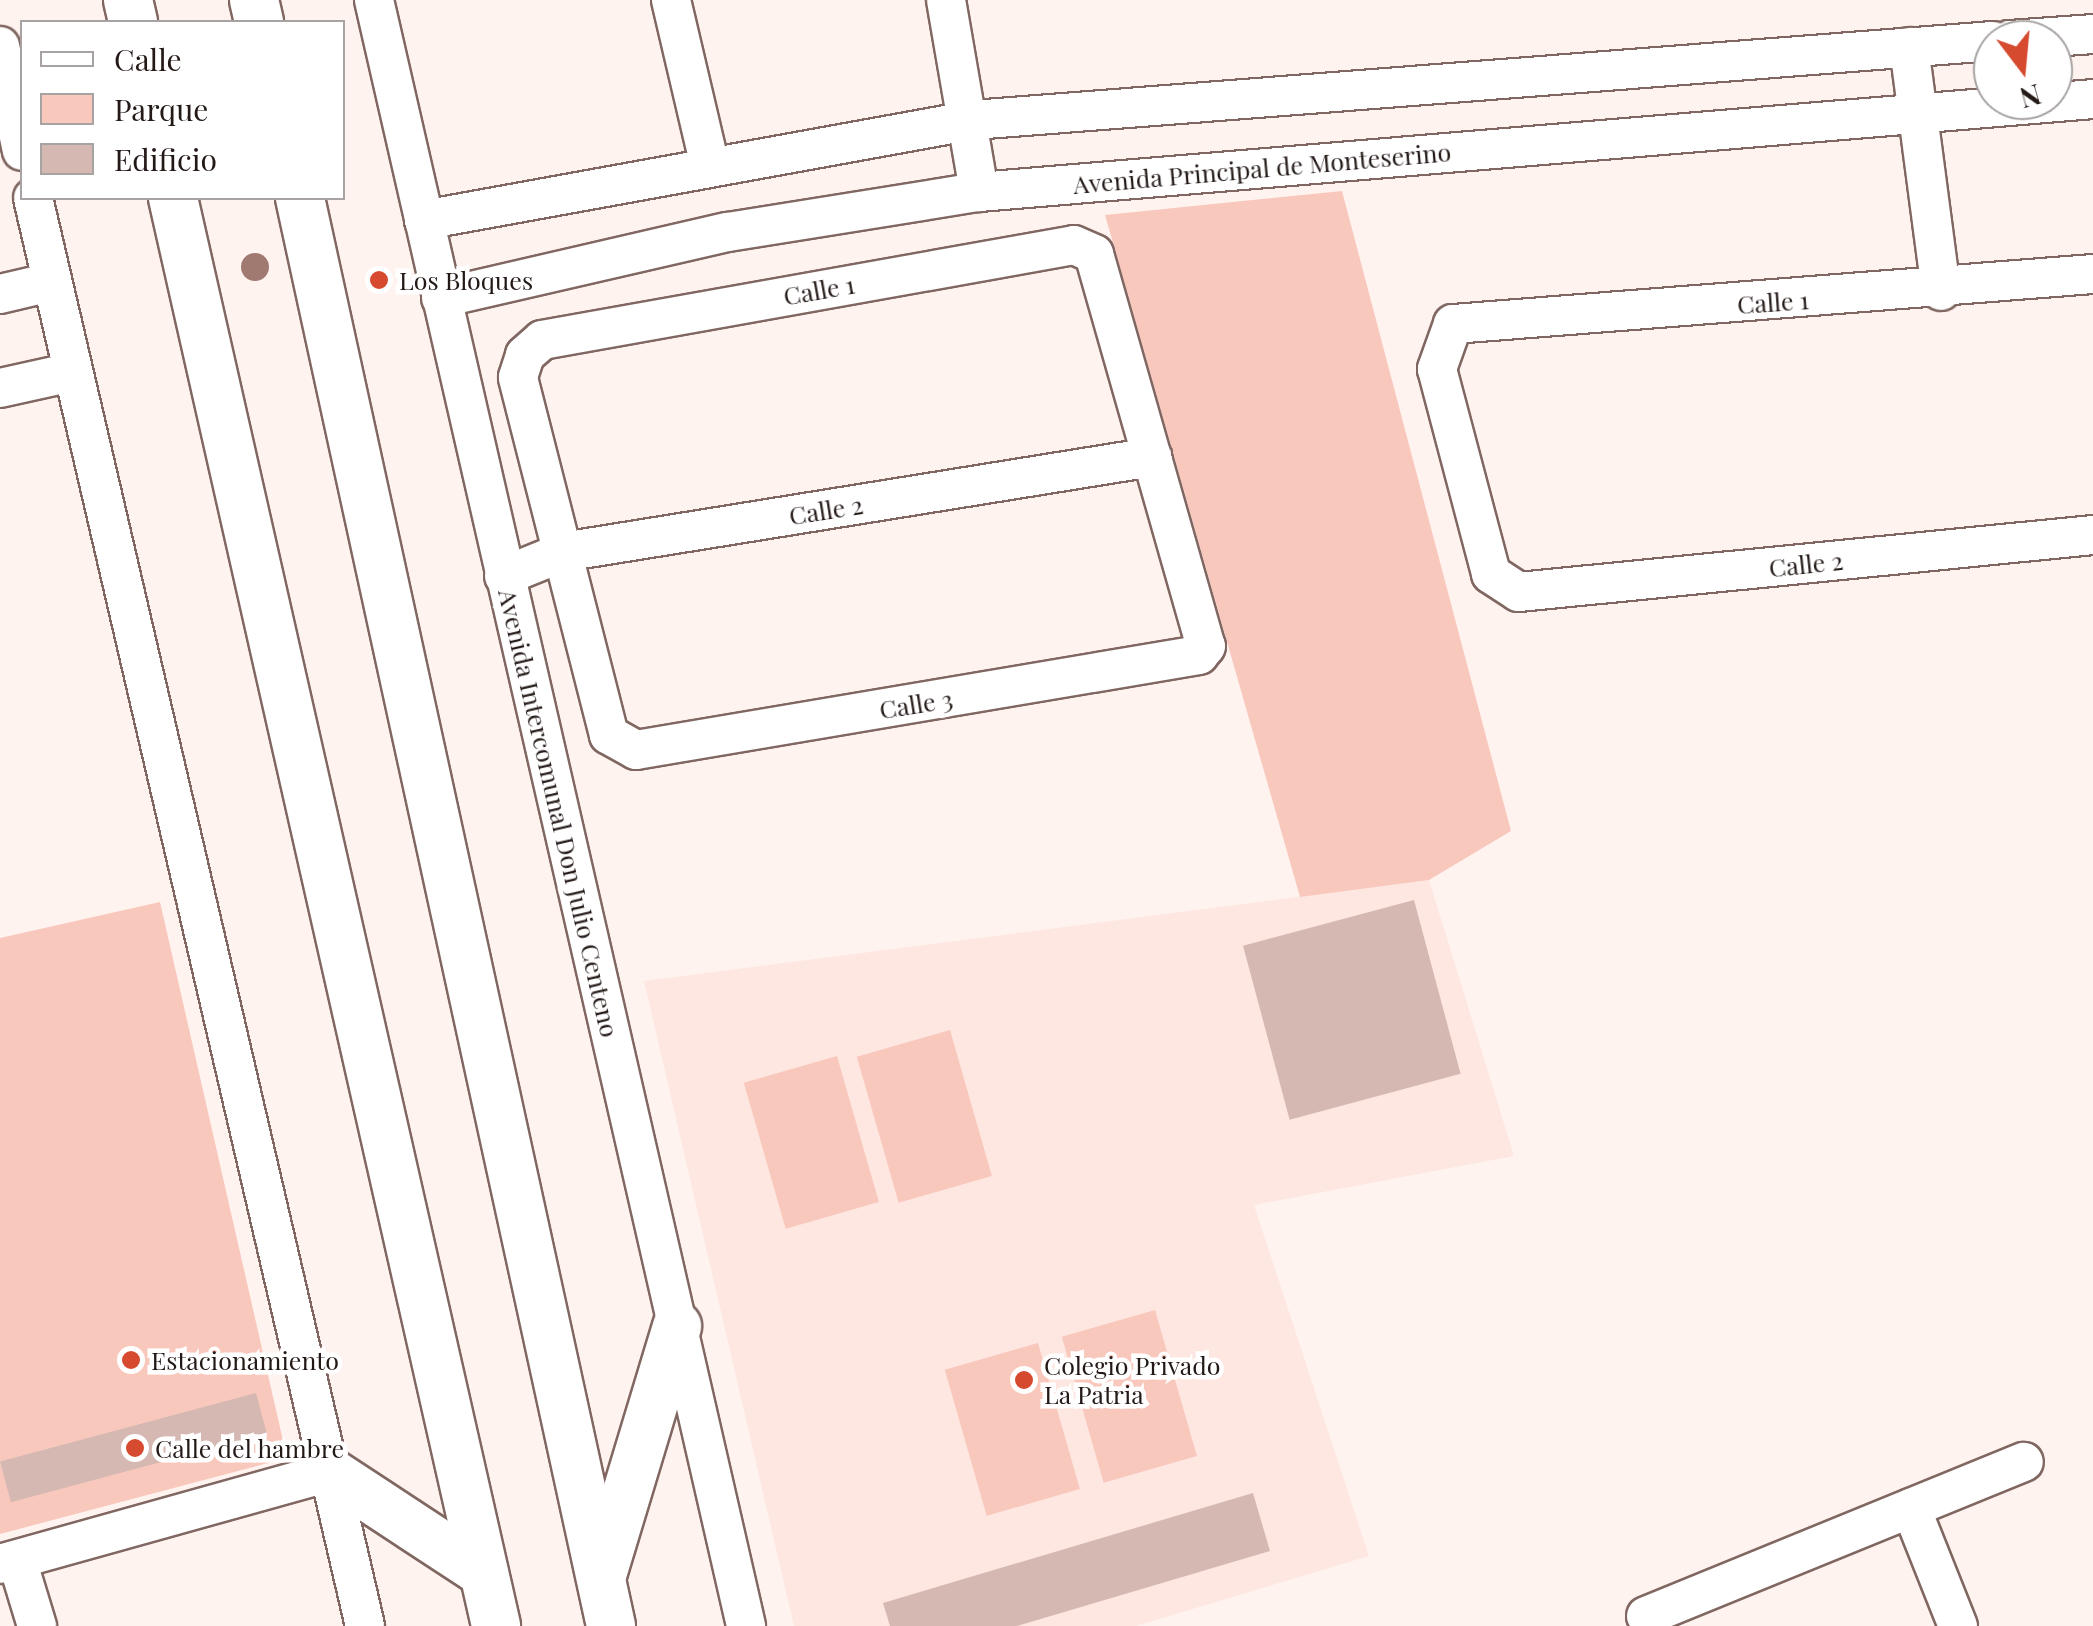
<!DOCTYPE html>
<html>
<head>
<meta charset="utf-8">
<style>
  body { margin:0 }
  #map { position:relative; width:2093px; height:1626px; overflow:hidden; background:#fff3f0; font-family:"Playfair Display",serif }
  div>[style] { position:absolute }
  .built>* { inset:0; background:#fee7e1 }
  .green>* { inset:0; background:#f9c8bd; transform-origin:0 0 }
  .building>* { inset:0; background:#d5b8b2; transform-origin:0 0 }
  .roads { filter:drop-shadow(2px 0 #806761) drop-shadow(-2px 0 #806761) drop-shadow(0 2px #806761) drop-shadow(0 -2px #806761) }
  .minor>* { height:38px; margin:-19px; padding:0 19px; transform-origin:19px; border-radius:19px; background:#fff }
  .major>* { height:48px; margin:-24px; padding:0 24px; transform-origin:24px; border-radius:24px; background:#fff }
  .trees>* { width:28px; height:28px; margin:-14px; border-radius:50%; background:#a07971 }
  .dots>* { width:28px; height:28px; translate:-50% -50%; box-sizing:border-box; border:5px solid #fff; border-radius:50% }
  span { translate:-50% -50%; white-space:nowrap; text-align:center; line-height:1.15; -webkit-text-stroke:9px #fff; paint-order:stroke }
  .street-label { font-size:25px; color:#231917 }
  .poi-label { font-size:25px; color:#231917 }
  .left { translate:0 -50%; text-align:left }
  .legend { position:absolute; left:20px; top:20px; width:325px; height:180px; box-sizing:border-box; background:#fff; border:2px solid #a7a3a2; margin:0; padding:12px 18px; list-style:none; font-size:30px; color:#231917 }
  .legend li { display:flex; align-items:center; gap:20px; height:50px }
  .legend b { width:50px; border:2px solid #a7a3a2 }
  .north { position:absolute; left:1973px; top:20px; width:100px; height:100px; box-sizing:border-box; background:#fff; border:2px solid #a7a3a2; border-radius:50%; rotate:164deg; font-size:28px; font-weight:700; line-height:40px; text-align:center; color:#231917 }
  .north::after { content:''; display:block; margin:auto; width:35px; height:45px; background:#d64a2f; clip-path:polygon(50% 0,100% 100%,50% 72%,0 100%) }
</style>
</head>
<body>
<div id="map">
  <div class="built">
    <div style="clip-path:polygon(1429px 880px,1514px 1156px,1254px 1205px,1369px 1556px,1136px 1626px,794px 1626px,644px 981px)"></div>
  </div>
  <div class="green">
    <div style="clip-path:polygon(1342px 191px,1511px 831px,1429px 880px,1300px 897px,1105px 215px)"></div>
    <div style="clip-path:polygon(160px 902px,287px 1458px,0 1534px,0 938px)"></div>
    <div style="left:950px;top:1030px;width:152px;height:97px;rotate:74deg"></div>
    <div style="left:837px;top:1056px;width:152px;height:97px;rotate:74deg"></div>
    <div style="left:1155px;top:1310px;width:152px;height:97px;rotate:74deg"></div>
    <div style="left:1038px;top:1343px;width:152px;height:97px;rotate:74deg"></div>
  </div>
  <div class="building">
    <div style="left:1414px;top:900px;width:180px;height:177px;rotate:75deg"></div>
    <div style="left:256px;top:1393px;width:42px;height:265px;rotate:75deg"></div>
    <div style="clip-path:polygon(1253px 1493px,1270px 1551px,1017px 1626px,890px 1626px,883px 1603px)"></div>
  </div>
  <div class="roads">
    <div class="minor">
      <div style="left:374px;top:0;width:1668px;rotate:77.11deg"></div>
      <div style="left:671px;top:0;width:166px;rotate:76.8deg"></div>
      <div style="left:946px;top:0;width:195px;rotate:80.2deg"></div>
      <div style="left:2010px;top:40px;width:83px;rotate:-4.1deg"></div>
      <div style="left:0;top:46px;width:107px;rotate:78.2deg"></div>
      <div style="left:1909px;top:47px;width:246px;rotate:82.5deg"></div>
      <div style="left:33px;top:198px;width:1466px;rotate:76.91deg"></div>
      <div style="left:424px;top:220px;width:558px;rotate:-10.32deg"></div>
      <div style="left:973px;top:120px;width:1023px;rotate:-4.43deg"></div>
      <div style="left:1074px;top:245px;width:22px;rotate:24deg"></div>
      <div style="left:1094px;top:254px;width:408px;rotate:74.1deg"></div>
      <div style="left:1206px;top:646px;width:11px;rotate:128deg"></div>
      <div style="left:1199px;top:655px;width:571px;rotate:170.42deg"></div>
      <div style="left:636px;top:750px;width:31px;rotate:-151deg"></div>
      <div style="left:609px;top:735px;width:369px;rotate:-104.3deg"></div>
      <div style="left:518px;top:377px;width:23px;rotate:-72deg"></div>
      <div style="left:525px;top:355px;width:23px;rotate:-41deg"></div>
      <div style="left:542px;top:340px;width:540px;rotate:-10.12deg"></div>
      <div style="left:2093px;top:274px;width:642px;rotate:175.53deg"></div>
      <div style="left:1453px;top:324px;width:48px;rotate:109.6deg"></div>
      <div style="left:1437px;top:369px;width:212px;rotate:75.2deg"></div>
      <div style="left:1491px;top:574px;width:33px;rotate:33deg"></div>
      <div style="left:1519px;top:592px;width:577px;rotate:-5.67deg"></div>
      <div style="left:0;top:294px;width:52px;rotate:-13.2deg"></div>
      <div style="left:441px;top:298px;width:294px;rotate:-13deg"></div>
      <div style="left:728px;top:232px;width:254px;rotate:-9.1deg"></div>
      <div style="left:979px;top:192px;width:1118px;rotate:-4.77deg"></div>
      <div style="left:0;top:388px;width:74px;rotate:-12.5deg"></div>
      <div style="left:504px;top:576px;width:64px;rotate:-22.1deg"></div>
      <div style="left:563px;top:552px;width:597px;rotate:-9.16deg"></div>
      <div style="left:1911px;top:1508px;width:127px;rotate:68.3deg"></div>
      <div style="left:17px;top:1560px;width:69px;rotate:73.1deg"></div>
      <div style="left:0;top:1564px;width:343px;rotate:-15.6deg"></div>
      <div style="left:1646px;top:1616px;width:408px;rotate:-22.2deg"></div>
    </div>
    <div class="major">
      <div style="left:128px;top:0;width:23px;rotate:77deg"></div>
      <div style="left:254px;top:0;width:23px;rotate:77deg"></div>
      <div style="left:173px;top:198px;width:1464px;rotate:77.25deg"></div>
      <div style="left:300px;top:198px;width:1461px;rotate:77.71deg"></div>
      <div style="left:330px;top:1472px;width:184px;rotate:33.3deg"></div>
      <div style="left:602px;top:1575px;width:260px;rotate:-73.2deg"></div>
    </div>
  </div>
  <div class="trees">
    <div style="left:255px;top:267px"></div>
  </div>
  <div class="dots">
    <div style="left:379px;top:280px;background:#d64a2f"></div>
    <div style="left:131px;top:1360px;background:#d64a2f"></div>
    <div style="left:1024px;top:1380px;background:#d64a2f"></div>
    <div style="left:135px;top:1448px;background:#d64a2f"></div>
  </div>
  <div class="street-label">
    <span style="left:1262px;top:168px;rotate:-5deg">Avenida Principal de Monteserino</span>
    <span style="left:819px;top:290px;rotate:-10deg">Calle 1</span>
    <span style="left:1773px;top:302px;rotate:-4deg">Calle 1</span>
    <span style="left:826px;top:510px;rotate:-9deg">Calle 2</span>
    <span style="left:1806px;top:564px;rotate:-6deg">Calle 2</span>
    <span style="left:916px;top:704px;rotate:-9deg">Calle 3</span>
    <span style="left:559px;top:813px;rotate:77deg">Avenida Intercomunal Don Julio Centeno</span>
  </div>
  <div class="poi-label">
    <span class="left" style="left:399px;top:280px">Los Bloques</span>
    <span class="left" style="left:151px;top:1360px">Estacionamiento</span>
    <span class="left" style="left:1044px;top:1380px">Colegio Privado<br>La Patria</span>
    <span class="left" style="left:155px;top:1448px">Calle del hambre</span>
  </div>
  <ul class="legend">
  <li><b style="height:12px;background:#fff"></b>Calle</li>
  <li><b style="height:28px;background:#f9c8bd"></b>Parque</li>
  <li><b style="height:28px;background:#d5b8b2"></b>Edificio</li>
  </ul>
  <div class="north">N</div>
</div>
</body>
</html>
